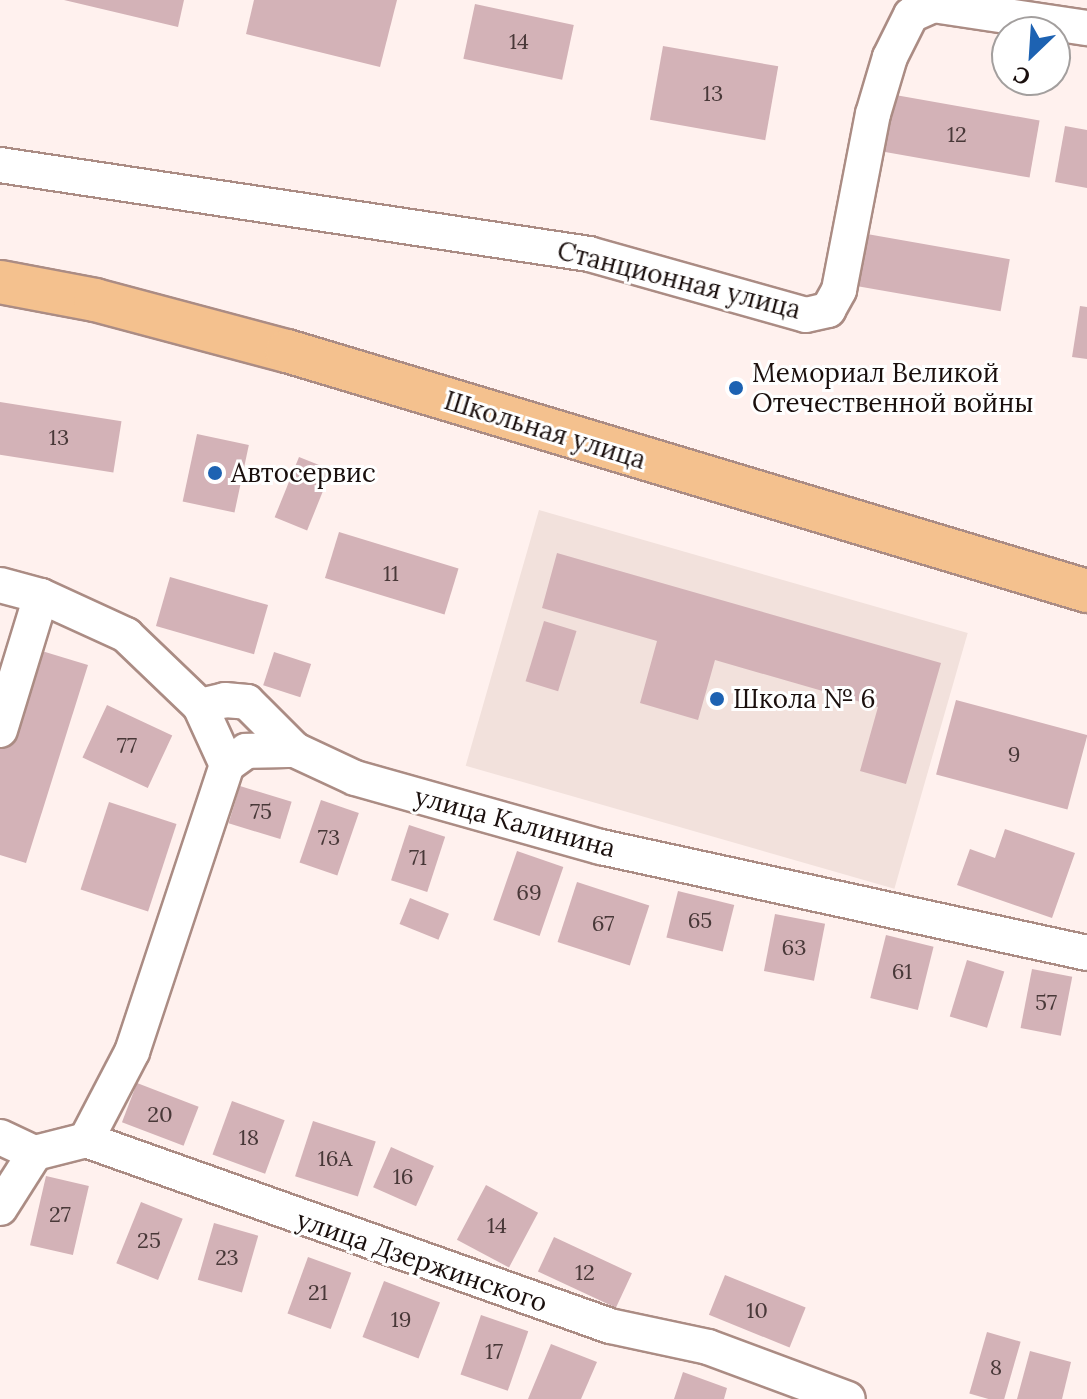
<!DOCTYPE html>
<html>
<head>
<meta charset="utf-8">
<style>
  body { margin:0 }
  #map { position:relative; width:1087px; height:1399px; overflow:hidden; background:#fff1ee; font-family:Lora,serif }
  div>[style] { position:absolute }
  .built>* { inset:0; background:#f2e1dc; transform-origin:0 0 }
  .building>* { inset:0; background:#d3b2b7; transform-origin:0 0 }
  .roads { filter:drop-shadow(2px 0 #ab8c84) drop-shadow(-2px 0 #ab8c84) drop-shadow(0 2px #ab8c84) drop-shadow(0 -2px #ab8c84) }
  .minor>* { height:34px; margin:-17px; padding:0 17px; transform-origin:17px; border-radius:17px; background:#fff }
  .major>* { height:42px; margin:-21px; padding:0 21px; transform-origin:21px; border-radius:21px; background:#f4c18e }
  .dots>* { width:22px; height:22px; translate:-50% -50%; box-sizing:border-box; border:4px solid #fff; border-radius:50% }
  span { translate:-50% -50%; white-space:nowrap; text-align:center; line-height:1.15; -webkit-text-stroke:6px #fff; paint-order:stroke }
  .number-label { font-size:22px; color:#483838 }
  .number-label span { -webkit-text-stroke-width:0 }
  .street-label { font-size:26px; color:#1a0f0d }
  .poi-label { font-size:26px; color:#1a0f0d }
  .left { translate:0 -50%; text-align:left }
  .north { position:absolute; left:991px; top:16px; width:80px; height:80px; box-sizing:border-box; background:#fff; border:2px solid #a39f9e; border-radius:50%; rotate:205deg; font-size:22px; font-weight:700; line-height:32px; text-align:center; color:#1a0f0d }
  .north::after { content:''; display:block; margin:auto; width:28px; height:36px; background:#1d62b2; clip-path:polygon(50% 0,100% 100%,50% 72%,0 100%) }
</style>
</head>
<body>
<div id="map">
  <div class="built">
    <div style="left:539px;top:510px;width:446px;height:266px;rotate:16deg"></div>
  </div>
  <div class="building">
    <div style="clip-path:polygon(64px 0,184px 0,178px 27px)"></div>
    <div style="clip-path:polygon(254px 0,397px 0,380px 67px,246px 34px)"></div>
    <div style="left:475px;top:4px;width:101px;height:56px;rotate:12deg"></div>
    <div style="left:663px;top:46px;width:117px;height:75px;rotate:10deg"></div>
    <div style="left:884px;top:93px;width:158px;height:58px;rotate:10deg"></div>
    <div style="clip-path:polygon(1065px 126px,1087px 130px,1087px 188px,1055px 182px)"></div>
    <div style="left:867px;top:234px;width:145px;height:53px;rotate:10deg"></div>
    <div style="clip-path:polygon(1080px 306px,1087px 307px,1087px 359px,1072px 357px)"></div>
    <div style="left:0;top:402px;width:123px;height:52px;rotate:9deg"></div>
    <div style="left:197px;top:434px;width:53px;height:69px;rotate:12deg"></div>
    <div style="left:299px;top:457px;width:35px;height:65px;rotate:22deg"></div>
    <div style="left:339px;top:532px;width:125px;height:48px;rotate:17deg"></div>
    <div style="clip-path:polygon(557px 553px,941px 663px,906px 784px,860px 771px,878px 707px,715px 660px,698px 720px,640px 703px,657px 641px,542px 608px)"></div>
    <div style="left:170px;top:577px;width:102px;height:51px;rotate:16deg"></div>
    <div style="left:544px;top:621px;width:34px;height:63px;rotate:17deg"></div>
    <div style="clip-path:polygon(32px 648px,88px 665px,26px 863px,0 855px,0 749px)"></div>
    <div style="left:274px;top:652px;width:39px;height:35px;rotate:18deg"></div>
    <div style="left:956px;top:700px;width:136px;height:77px;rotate:15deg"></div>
    <div style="left:107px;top:705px;width:72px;height:58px;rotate:25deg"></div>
    <div style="left:240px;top:786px;width:54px;height:39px;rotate:17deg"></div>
    <div style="left:321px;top:800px;width:40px;height:66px;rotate:19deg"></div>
    <div style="left:109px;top:802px;width:71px;height:92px;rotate:18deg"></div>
    <div style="left:409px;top:825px;width:38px;height:58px;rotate:18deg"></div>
    <div style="clip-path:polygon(1005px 829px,1075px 853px,1052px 918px,957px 885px,970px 849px,995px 858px)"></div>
    <div style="left:517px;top:851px;width:49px;height:73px;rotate:19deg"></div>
    <div style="left:577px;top:882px;width:76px;height:63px;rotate:18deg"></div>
    <div style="left:678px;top:891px;width:58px;height:48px;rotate:14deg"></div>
    <div style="left:410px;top:898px;width:42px;height:28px;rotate:22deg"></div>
    <div style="left:775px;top:914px;width:51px;height:58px;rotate:11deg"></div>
    <div style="left:886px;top:935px;width:49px;height:65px;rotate:14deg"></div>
    <div style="left:967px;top:960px;width:39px;height:59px;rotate:17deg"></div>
    <div style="left:1032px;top:969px;width:41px;height:60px;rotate:11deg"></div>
    <div style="left:137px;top:1083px;width:66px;height:42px;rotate:21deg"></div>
    <div style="left:232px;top:1101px;width:56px;height:57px;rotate:20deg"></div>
    <div style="left:313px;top:1121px;width:66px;height:58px;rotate:18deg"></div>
    <div style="left:391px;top:1147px;width:47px;height:44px;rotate:24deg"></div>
    <div style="left:46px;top:1176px;width:44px;height:71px;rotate:13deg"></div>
    <div style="left:486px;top:1185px;width:59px;height:62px;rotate:28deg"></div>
    <div style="left:141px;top:1202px;width:45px;height:66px;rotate:22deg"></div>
    <div style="left:214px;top:1223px;width:46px;height:59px;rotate:16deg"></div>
    <div style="left:554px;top:1237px;width:86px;height:38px;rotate:25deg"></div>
    <div style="left:308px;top:1257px;width:46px;height:60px;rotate:20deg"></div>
    <div style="left:725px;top:1275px;width:87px;height:43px;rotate:22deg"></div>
    <div style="left:384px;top:1281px;width:60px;height:60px;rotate:21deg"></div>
    <div style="left:481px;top:1315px;width:50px;height:63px;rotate:19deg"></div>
    <div style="left:987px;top:1332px;width:35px;height:64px;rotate:16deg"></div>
    <div style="clip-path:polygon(551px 1344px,597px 1362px,581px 1399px,528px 1399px)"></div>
    <div style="clip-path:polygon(1030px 1351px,1071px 1362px,1062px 1399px,1017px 1399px)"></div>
    <div style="clip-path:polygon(683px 1372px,727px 1388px,724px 1399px,674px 1399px)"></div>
  </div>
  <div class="roads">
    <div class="minor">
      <div style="left:0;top:165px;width:596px;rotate:8.59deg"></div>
      <div style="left:589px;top:254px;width:225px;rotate:15.7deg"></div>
      <div style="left:806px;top:315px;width:23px;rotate:-13deg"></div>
      <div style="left:828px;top:310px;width:23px;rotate:-61deg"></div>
      <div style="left:839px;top:290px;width:179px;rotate:-79.1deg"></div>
      <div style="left:873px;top:114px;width:59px;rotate:-73.4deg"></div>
      <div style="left:890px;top:57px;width:47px;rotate:-63.4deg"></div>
      <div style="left:911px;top:15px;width:24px;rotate:-24deg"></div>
      <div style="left:933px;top:5px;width:156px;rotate:8.5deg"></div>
      <div style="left:0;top:585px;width:42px;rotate:15deg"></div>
      <div style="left:41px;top:596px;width:94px;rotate:24.6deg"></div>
      <div style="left:126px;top:635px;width:103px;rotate:43.8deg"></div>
      <div style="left:200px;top:706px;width:26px;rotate:-13deg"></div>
      <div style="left:225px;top:700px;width:22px;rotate:5deg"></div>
      <div style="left:247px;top:702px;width:68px;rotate:45deg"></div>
      <div style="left:295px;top:750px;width:66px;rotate:25deg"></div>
      <div style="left:355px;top:778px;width:255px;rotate:15.7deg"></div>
      <div style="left:601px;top:847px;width:497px;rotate:12.3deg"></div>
      <div style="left:200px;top:706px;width:65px;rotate:65.4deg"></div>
      <div style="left:0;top:730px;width:140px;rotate:-73deg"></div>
      <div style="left:0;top:1137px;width:38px;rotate:25deg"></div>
      <div style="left:35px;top:1153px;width:53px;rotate:-14.3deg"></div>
      <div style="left:86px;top:1140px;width:556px;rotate:19.54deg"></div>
      <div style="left:610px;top:1326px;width:100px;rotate:12.1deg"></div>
      <div style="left:708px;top:1347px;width:149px;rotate:20.4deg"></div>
      <div style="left:86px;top:1140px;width:99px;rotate:-62.4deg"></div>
      <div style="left:132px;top:1052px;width:302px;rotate:-71.7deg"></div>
      <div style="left:227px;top:765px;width:24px;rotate:-36deg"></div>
      <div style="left:246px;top:751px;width:49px;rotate:-1.2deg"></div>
      <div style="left:0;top:1208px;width:65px;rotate:-57.5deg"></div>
    </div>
    <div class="major">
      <div style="left:0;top:282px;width:97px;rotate:10.7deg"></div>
      <div style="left:95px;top:300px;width:199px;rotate:14.9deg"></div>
      <div style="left:287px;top:351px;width:835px;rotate:16.7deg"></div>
    </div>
  </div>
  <div class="dots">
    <div style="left:736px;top:388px;background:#1d62b2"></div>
    <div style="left:215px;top:473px;background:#1d62b2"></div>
    <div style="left:717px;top:699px;background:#1d62b2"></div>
  </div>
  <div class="number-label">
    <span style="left:519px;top:42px">14</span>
    <span style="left:713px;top:94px">13</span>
    <span style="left:957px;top:135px">12</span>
    <span style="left:59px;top:438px">13</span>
    <span style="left:391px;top:574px">11</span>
    <span style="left:127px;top:746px">77</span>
    <span style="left:1014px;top:755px">9</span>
    <span style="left:261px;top:812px">75</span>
    <span style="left:329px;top:838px">73</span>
    <span style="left:418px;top:858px">71</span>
    <span style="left:529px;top:893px">69</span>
    <span style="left:700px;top:921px">65</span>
    <span style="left:603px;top:924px">67</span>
    <span style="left:794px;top:948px">63</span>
    <span style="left:902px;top:972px">61</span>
    <span style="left:1046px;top:1003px">57</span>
    <span style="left:160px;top:1115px">20</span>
    <span style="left:249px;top:1138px">18</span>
    <span style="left:335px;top:1159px">16А</span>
    <span style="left:403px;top:1177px">16</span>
    <span style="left:60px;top:1215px">27</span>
    <span style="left:497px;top:1226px">14</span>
    <span style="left:149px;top:1241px">25</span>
    <span style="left:227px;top:1258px">23</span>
    <span style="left:585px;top:1273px">12</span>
    <span style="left:318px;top:1293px">21</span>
    <span style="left:757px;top:1311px">10</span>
    <span style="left:401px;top:1320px">19</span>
    <span style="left:494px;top:1352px">17</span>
    <span style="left:996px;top:1368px">8</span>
  </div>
  <div class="street-label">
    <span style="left:679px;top:280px;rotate:14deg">Станционная улица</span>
    <span style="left:545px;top:430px;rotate:17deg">Школьная улица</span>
    <span style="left:515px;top:822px;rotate:15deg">улица Калинина</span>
    <span style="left:422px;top:1261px;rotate:19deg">улица Дзержинского</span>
  </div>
  <div class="poi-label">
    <span class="left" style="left:752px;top:388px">Мемориал Великой<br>Отечественной войны</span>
    <span class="left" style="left:231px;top:473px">Автосервис</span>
    <span class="left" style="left:733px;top:699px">Школа № 6</span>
  </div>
  <div class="north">С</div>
</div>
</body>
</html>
